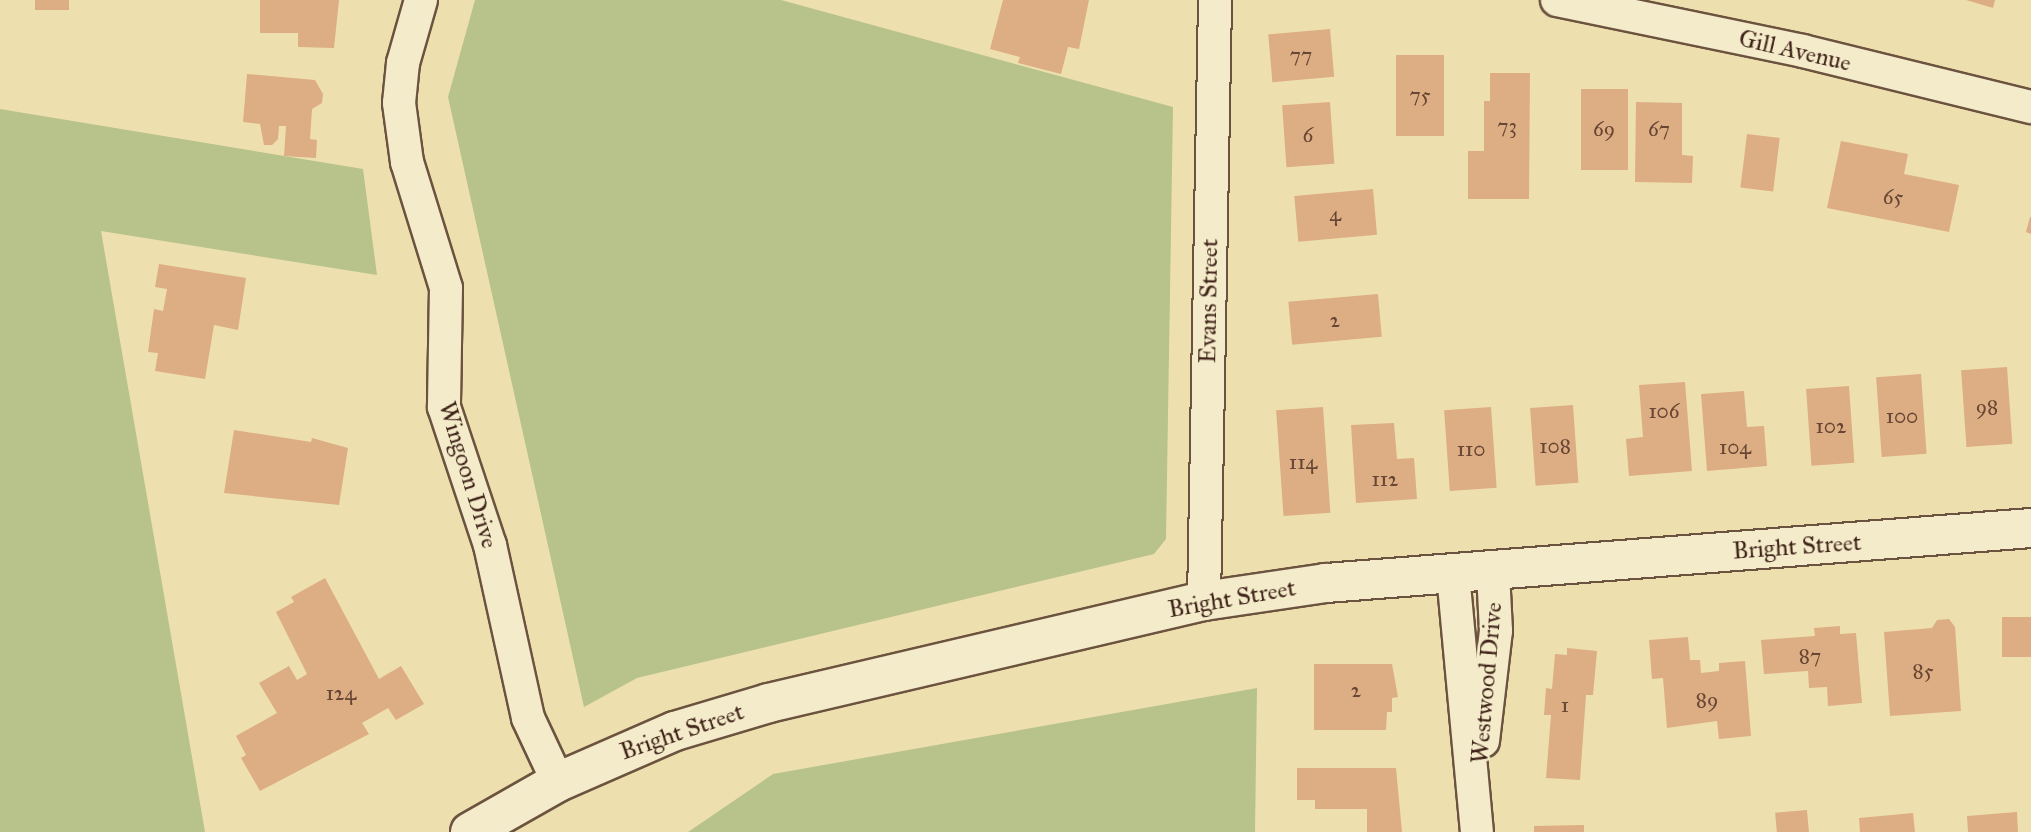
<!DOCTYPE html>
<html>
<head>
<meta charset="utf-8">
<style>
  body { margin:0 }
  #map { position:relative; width:2031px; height:832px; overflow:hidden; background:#eee0ae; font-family:"IM FELL Great Primer",serif }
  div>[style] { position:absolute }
  .green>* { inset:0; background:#b8c28b }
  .building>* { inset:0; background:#ddad83; transform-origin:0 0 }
  .roads { filter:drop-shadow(2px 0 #6c533f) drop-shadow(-2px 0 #6c533f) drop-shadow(0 2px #6c533f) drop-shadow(0 -2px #6c533f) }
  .minor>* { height:32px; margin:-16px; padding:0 16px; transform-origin:16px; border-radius:16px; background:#f4ebca }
  .tertiary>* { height:38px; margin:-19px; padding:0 19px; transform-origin:19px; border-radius:19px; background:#f4ebca }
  span { translate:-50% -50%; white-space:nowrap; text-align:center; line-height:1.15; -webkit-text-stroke:5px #f4ebca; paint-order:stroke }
  .number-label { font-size:21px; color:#674634 }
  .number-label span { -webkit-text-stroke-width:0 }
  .street-label { font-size:24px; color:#40241a }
</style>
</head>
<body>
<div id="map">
  <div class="green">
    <div style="clip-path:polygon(475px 0,781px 0,1173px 107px,1166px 539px,1154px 554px,637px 678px,584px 707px,448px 97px)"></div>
    <div style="clip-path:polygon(0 109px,363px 169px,377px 275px,101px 231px,205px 832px,0 832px)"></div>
    <div style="clip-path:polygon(1257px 688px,1255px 832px,688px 832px,773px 774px)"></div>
  </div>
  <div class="building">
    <div style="left:35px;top:0;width:34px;height:10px"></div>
    <div style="clip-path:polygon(260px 0,339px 0,334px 48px,298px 47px,298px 33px,260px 33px)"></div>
    <div style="clip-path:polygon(1003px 0,1089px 0,1079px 49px,1068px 47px,1061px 74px,1018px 63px,1020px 57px,990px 49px)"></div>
    <div style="clip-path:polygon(1966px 0,1995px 0,1993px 8px)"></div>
    <div style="left:1330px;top:29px;width:48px;height:62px;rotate:85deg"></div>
    <div style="left:1396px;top:55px;width:48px;height:81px"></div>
    <div style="clip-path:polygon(1490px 73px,1530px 73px,1529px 199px,1468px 199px,1468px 151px,1484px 151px,1484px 101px,1490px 101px)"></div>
    <div style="clip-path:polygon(247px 74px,315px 80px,323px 94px,322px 103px,312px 109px,310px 139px,317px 140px,316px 158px,284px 156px,286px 126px,279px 126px,278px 139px,272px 145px,264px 145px,260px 124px,243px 122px)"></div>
    <div style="left:1581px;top:89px;width:47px;height:81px"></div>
    <div style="left:1330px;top:102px;width:62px;height:48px;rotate:86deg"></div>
    <div style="clip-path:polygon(1636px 102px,1682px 103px,1682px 155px,1693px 156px,1692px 183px,1635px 182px)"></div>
    <div style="left:1747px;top:134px;width:33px;height:54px;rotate:7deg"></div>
    <div style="clip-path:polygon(1841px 141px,1908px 154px,1904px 174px,1959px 185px,1949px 232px,1827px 208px)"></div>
    <div style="left:1373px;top:189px;width:46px;height:79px;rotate:85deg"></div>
    <div style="clip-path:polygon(2030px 217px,2031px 217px,2031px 234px,2026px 232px)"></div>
    <div style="clip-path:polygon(159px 264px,246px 278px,238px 330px,214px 325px,205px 379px,155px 371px,158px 353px,148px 352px,154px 309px,163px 311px,167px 289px,155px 287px)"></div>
    <div style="left:1378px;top:294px;width:43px;height:90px;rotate:85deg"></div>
    <div style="left:2007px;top:367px;width:77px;height:46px;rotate:86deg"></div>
    <div style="left:1921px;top:374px;width:80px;height:45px;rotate:86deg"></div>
    <div style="clip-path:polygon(1685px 382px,1692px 471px,1629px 476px,1626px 439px,1643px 437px,1639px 385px)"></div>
    <div style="left:1849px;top:386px;width:77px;height:43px;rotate:86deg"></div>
    <div style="clip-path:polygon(1744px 391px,1747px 427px,1764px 426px,1767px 466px,1707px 471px,1701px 394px)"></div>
    <div style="left:1573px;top:405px;width:78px;height:43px;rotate:86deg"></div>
    <div style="left:1323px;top:407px;width:106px;height:47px;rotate:86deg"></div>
    <div style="left:1491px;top:407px;width:81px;height:47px;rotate:86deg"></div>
    <div style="clip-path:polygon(1394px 423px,1397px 459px,1414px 458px,1417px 499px,1356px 503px,1351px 425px)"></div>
    <div style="clip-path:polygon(234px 430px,311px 442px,312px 438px,348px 448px,339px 505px,224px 493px)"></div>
    <div style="clip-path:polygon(325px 578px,379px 679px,401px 666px,424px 704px,396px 720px,388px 708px,362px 723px,369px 734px,260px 791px,241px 758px,246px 755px,236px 736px,277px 713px,259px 683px,289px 666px,297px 680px,307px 674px,276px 612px,294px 602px,291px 597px)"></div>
    <div style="left:2031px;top:617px;width:40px;height:29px;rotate:90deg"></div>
    <div style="clip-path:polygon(1949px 619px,1955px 627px,1961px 711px,1890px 716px,1884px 632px,1932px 628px,1937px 620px)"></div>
    <div style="clip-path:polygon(1840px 626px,1840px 634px,1856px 633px,1862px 703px,1828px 706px,1827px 687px,1809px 688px,1808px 671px,1764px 674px,1761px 640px,1815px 636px,1814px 628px)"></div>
    <div style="clip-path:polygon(1688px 637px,1690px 660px,1700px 660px,1701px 673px,1719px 671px,1719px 663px,1745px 661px,1751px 736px,1719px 739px,1717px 721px,1667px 728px,1663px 678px,1652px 679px,1649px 640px)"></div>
    <div style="clip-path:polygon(1567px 648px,1597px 651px,1593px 695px,1586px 695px,1580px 780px,1546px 778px,1551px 715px,1544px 715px,1546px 688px,1552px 689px,1555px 654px,1567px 655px)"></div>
    <div style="clip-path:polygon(1314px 664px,1392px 664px,1398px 697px,1392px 698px,1392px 712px,1387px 712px,1386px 730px,1314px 730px)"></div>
    <div style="clip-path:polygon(1297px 768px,1396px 768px,1402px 832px,1367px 832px,1367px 809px,1315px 809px,1315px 800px,1297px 800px)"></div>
    <div style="left:1807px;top:810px;width:22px;height:32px;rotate:85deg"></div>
    <div style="clip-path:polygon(2017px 812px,2018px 832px,1968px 832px,1967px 816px)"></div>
    <div style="clip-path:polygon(1913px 813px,1915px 832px,1860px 832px,1859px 818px)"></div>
    <div style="clip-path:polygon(1584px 825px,1584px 832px,1534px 832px,1534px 826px)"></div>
  </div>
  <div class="roads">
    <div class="minor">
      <div style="left:421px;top:0;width:66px;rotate:105.9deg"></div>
      <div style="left:403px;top:63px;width:40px;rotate:95.7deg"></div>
      <div style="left:399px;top:103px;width:60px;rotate:82.3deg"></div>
      <div style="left:407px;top:162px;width:132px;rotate:72.8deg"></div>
      <div style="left:446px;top:288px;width:119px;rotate:91deg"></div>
      <div style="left:444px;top:407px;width:145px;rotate:71.6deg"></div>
      <div style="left:490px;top:545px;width:177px;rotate:77.6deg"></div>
      <div style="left:528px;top:718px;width:71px;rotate:64.9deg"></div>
      <div style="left:1557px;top:0;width:251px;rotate:11.7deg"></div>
      <div style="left:1803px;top:51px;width:235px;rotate:13.8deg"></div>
      <div style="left:1453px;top:574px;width:259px;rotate:84.7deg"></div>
      <div style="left:1204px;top:601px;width:601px;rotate:-88.95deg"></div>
      <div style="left:1483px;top:741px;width:111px;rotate:-83.3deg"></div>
      <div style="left:1496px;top:631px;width:60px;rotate:-92.9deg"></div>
    </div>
    <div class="tertiary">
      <div style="left:470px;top:832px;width:101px;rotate:-29.6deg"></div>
      <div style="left:558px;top:782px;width:128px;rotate:-23.6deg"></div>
      <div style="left:675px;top:731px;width:98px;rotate:-16.6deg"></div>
      <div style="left:769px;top:703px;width:447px;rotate:-13.2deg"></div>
      <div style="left:1204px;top:601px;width:123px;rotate:-8.4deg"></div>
      <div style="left:1326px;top:583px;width:707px;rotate:-4.46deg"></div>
    </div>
  </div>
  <div class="number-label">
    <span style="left:1301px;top:55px">77</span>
    <span style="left:1420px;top:95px">75</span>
    <span style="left:1507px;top:126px">73</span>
    <span style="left:1604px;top:129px">69</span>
    <span style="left:1659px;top:129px">67</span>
    <span style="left:1308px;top:135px">6</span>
    <span style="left:1893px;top:197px">65</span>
    <span style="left:1335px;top:214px">4</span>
    <span style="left:1335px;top:320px">2</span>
    <span style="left:1987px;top:407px">98</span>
    <span style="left:1664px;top:411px">106</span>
    <span style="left:1902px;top:416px">100</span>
    <span style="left:1831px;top:426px">102</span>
    <span style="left:1555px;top:446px">108</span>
    <span style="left:1735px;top:447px">104</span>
    <span style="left:1471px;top:449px">110</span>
    <span style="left:1303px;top:462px">114</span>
    <span style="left:1385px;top:479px">112</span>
    <span style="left:1810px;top:656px">87</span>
    <span style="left:1923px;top:671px">85</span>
    <span style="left:1356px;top:690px">2</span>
    <span style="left:341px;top:693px">124</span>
    <span style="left:1707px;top:700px">89</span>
    <span style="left:1565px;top:705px">1</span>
  </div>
  <div class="street-label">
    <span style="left:1795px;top:51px;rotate:13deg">Gill Avenue</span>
    <span style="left:1209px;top:301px;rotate:-89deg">Evans Street</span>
    <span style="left:468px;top:475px;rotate:73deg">Wingoon Drive</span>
    <span style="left:1797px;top:547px;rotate:-4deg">Bright Street</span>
    <span style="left:1232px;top:599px;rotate:-10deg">Bright Street</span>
    <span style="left:1487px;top:683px;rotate:-85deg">Westwood Drive</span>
    <span style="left:682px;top:732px;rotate:-19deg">Bright Street</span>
  </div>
</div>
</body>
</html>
